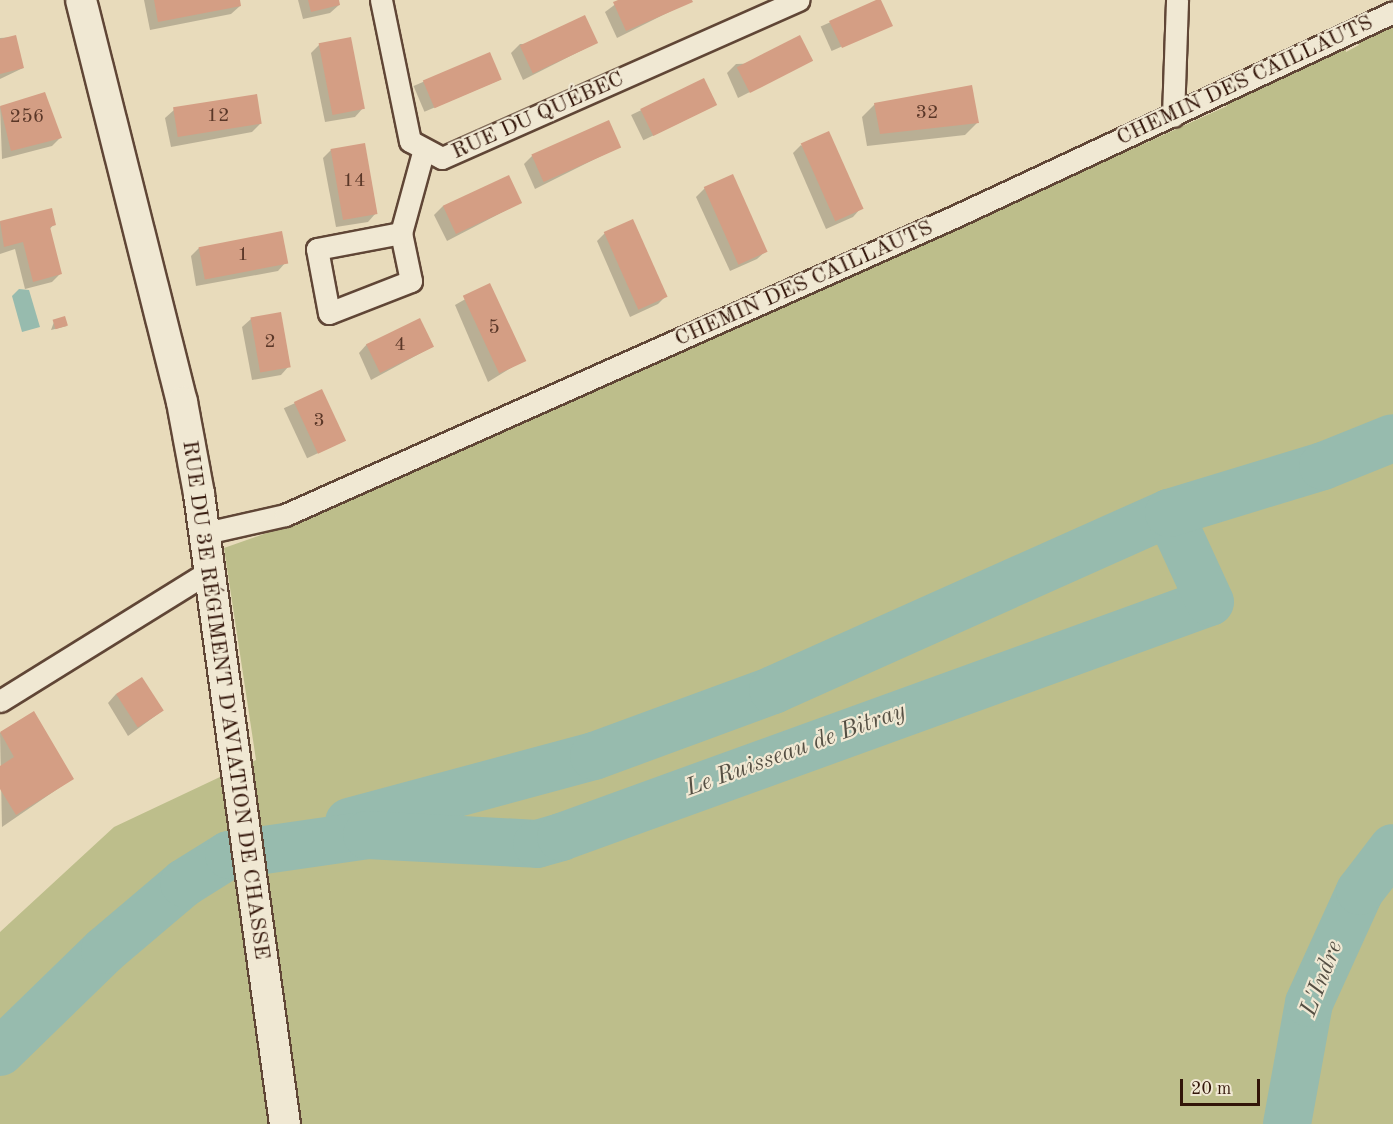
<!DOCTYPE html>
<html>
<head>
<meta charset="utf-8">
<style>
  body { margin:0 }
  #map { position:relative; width:1393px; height:1124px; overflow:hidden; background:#e8dbbb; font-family:"Old Standard TT",serif }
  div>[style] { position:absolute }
  .green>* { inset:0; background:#bdbe8b }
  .water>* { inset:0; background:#97bbae }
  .shadow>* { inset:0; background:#0003; transform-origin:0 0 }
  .river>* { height:48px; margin:-24px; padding:0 24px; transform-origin:24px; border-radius:24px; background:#97bbae }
  .building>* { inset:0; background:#d49e84; transform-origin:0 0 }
  .roads { filter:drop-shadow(2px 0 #604636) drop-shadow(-2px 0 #604636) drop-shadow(0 2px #604636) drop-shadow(0 -2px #604636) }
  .street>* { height:21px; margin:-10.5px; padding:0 10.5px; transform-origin:10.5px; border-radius:10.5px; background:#f0e8d3 }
  .secondary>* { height:30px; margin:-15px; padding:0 15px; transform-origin:15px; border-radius:15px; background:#f0e8d3 }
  span { translate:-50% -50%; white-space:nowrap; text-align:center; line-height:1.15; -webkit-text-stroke:4.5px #f0e8d3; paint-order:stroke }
  .number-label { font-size:20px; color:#5a3728 }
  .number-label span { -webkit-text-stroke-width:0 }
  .street-label { font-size:22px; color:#321509 }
  .water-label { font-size:24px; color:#554f43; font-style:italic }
  .scale { position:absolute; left:1180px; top:1079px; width:80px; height:27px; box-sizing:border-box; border:3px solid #321509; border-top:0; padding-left:8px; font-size:18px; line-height:21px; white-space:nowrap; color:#321509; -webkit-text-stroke:4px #f0e8d3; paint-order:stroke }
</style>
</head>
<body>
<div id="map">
  <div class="green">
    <div style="clip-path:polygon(1393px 19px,1393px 1124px,0 1124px,0 932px,114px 827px,256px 760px,224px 548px,312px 517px,698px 345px,802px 293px,806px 297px,1227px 106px,1226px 100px,1250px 86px,1345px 47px,1346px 52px,1359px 45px,1357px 37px)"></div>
  </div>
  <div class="water">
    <div style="clip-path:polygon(19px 289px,29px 290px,40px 327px,22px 332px,12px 296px)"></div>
  </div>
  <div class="shadow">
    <div style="clip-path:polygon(144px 0,239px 0,240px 6px,231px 14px,150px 30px)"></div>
    <div style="clip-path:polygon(298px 0,338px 0,339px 5px,330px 13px,303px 19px)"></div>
    <div style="clip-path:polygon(621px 0,691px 0,691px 1px,617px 38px,605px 12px)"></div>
    <div style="left:880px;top:0;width:27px;height:65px;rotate:66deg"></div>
    <div style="clip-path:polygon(15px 37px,23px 68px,0 79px,0 38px)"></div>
    <div style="clip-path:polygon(596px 43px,523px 80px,511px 53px,520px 44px)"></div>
    <div style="clip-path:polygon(320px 44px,363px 108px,355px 117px,325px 122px,311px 53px)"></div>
    <div style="left:489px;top:54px;width:28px;height:82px;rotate:67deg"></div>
    <div style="clip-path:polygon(811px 61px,738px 98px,727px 73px,736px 64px)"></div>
    <div style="left:703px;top:80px;width:28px;height:80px;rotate:64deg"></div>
    <div style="clip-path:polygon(44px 94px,60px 138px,52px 146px,2px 159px,0 107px)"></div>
    <div style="clip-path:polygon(875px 104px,978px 122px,965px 135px,867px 146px,862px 117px)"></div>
    <div style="clip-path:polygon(174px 110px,261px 123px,252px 132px,171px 147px,165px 118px)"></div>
    <div style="clip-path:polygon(801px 145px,861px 208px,853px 217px,826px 229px,793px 153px)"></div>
    <div style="clip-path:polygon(619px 147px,535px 189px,524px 164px,532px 156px)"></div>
    <div style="clip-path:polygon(331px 150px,376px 213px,368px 222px,336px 227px,323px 158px)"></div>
    <div style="clip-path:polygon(705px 188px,766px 251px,757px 259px,730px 271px,696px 197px)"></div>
    <div style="clip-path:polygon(520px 203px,447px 241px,434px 215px,443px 206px)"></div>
    <div style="clip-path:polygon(51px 210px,54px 224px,49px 230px,60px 274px,52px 282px,25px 289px,15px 249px,0 254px,0 222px)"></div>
    <div style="clip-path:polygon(605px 233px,666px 296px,658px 304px,630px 317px,597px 241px)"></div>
    <div style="clip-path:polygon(199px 248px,286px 262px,278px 271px,196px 286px,191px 256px)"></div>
    <div style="clip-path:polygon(490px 285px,524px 360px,488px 382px,455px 305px)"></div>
    <div style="clip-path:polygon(251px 319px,289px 366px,281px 375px,252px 380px,242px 327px)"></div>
    <div style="clip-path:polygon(54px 322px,67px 326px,51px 330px)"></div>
    <div style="clip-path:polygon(367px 344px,432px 347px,371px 380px,359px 353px)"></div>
    <div style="left:321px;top:391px;width:55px;height:41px;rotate:65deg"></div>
    <div style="clip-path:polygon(116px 694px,162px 711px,128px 736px,108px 703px)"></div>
    <div style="clip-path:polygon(33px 713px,72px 779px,2px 827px,0 733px)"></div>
  </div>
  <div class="river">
    <div style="left:349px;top:822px;width:254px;rotate:-15.1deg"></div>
    <div style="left:594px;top:756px;width:191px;rotate:-20.2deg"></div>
    <div style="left:773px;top:690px;width:434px;rotate:-24.1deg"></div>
    <div style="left:0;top:1052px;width:146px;rotate:-44.2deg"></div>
    <div style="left:105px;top:950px;width:104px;rotate:-40.3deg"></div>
    <div style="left:184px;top:883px;width:53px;rotate:-31.9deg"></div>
    <div style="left:229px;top:855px;width:139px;rotate:-8.2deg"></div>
    <div style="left:367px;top:835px;width:170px;rotate:3deg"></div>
    <div style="left:537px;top:844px;width:25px;rotate:-16deg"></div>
    <div style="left:561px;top:837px;width:690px;rotate:-19.91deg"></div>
    <div style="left:1210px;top:602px;width:98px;rotate:-114.7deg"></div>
    <div style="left:1169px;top:513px;width:161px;rotate:-17deg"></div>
    <div style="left:1323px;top:466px;width:75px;rotate:-21.8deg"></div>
    <div style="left:1287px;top:1124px;width:123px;rotate:-79.7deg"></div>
    <div style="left:1309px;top:1003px;width:123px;rotate:-65.5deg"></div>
    <div style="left:1360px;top:891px;width:54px;rotate:-52.5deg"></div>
  </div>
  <div class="building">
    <div style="clip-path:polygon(154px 0,240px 0,241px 6px,158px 22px)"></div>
    <div style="clip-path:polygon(308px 0,339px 0,340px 5px,311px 12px)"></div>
    <div style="clip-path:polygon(618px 0,692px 0,693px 2px,626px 31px,613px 2px)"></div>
    <div style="clip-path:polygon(876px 0,881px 0,893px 26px,842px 48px,829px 21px)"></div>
    <div style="left:585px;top:15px;width:31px;height:72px;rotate:65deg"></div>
    <div style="clip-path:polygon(16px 35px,24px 68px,0 74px,0 39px)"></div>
    <div style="left:800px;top:35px;width:29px;height:71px;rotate:63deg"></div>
    <div style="left:351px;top:37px;width:73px;height:33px;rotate:79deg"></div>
    <div style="left:490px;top:52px;width:30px;height:73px;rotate:67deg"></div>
    <div style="left:704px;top:78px;width:30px;height:71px;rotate:64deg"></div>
    <div style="clip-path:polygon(972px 85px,979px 123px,880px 134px,874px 103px)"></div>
    <div style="clip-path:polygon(45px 92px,62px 138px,11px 151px,0 106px)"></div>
    <div style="left:257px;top:94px;width:30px;height:85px;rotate:81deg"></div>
    <div style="left:609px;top:120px;width:30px;height:85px;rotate:66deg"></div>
    <div style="left:829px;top:131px;width:85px;height:31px;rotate:66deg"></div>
    <div style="left:365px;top:143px;width:72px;height:35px;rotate:80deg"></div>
    <div style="left:733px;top:174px;width:85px;height:32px;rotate:66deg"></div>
    <div style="left:509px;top:175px;width:31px;height:73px;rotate:65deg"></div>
    <div style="clip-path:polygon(52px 208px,56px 225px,50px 227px,62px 274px,33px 282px,23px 242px,4px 247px,0 221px)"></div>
    <div style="left:633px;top:219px;width:85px;height:32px;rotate:66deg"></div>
    <div style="left:282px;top:231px;width:33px;height:85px;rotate:79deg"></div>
    <div style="left:490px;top:283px;width:86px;height:30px;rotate:65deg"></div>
    <div style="left:281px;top:312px;width:56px;height:31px;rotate:80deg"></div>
    <div style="left:65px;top:316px;width:10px;height:13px;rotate:73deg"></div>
    <div style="left:420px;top:318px;width:32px;height:60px;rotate:64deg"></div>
    <div style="left:322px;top:389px;width:57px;height:31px;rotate:65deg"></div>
    <div style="left:142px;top:677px;width:40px;height:31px;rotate:57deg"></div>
    <div style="clip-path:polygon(34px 711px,74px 779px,16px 815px,0 789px,0 766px,14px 757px,0 732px)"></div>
  </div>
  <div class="roads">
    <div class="street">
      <div style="left:381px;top:0;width:144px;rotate:78.4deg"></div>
      <div style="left:410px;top:141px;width:36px;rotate:28deg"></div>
      <div style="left:442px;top:158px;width:390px;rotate:-23.9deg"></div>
      <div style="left:1173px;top:116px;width:116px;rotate:-88deg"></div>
      <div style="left:401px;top:233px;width:49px;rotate:78.2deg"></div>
      <div style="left:411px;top:281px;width:88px;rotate:158.7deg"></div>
      <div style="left:329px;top:313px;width:65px;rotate:-100.6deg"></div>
      <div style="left:317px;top:249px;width:86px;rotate:-10.8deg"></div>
      <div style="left:401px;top:233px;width:87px;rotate:-74.7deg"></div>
      <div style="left:206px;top:533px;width:81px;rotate:-12.8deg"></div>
      <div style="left:285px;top:515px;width:735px;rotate:-24.02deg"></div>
      <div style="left:956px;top:216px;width:482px;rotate:-25deg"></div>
      <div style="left:0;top:701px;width:248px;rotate:-31.8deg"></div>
    </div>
    <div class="secondary">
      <div style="left:81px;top:0;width:414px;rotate:75.9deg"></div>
      <div style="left:182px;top:402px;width:94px;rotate:79.5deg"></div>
      <div style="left:199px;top:494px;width:636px;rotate:82.23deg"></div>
    </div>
  </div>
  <div class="number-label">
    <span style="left:927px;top:113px">32</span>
    <span style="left:218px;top:116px">12</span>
    <span style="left:27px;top:117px">256</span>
    <span style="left:354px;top:181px">14</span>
    <span style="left:243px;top:255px">1</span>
    <span style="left:494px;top:328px">5</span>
    <span style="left:270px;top:342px">2</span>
    <span style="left:400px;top:345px">4</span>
    <span style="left:319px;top:421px">3</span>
  </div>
  <div class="street-label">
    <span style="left:1245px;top:81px;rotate:-25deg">CHEMIN DES CAILLAUTS</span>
    <span style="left:538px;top:116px;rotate:-24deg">RUE DU QUÉBEC</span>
    <span style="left:804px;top:284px;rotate:-24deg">CHEMIN DES CAILLAUTS</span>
    <span style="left:225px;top:700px;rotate:82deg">RUE DU 3E RÉGIMENT D'AVIATION DE CHASSE</span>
  </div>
  <div class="water-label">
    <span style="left:796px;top:751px;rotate:-20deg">Le Ruisseau de Bitray</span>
    <span style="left:1323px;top:979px;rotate:-69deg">L'Indre</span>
  </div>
  <div class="scale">20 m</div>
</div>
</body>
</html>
